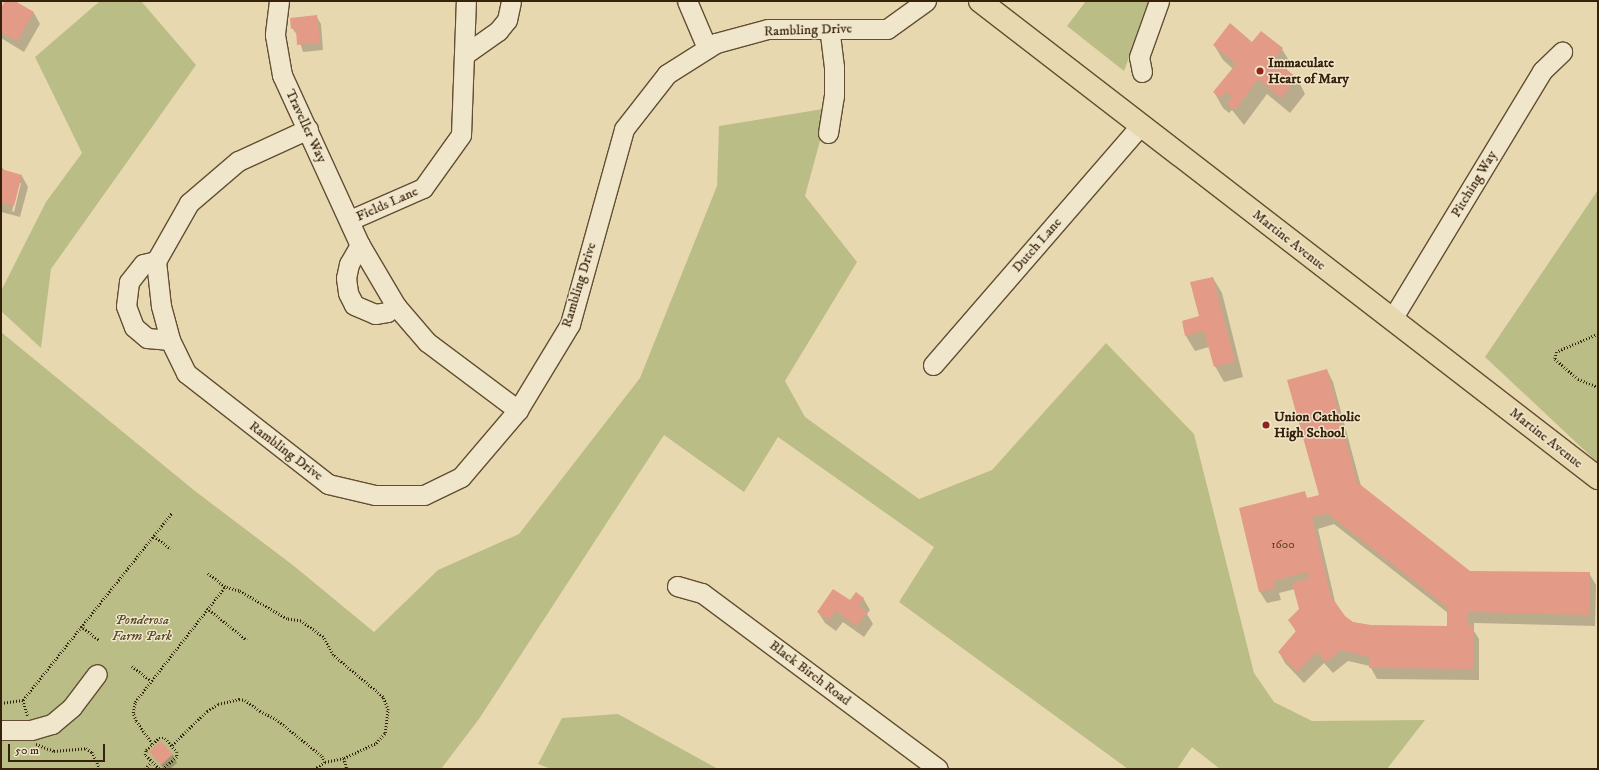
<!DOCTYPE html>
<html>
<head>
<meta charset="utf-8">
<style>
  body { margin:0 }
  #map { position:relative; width:1599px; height:770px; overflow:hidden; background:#e8d8af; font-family:"IM FELL DW Pica",serif }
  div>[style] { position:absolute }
  .green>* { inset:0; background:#bbbd87 }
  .shadow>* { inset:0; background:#0003 }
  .building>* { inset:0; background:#e39a87; transform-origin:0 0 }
  .path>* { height:2.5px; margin-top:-1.25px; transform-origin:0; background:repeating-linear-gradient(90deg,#36210a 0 1px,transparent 0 3px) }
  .roads { filter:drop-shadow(1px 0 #624f33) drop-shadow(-1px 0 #624f33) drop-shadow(0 1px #624f33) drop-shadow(0 -1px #624f33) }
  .minor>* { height:19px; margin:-9.5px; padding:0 9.5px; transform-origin:9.5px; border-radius:9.5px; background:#f0e6cb }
  .major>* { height:22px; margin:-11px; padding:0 11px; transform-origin:11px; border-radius:11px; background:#e8d8af }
  .dots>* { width:11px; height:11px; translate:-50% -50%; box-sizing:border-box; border:2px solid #f0e6cb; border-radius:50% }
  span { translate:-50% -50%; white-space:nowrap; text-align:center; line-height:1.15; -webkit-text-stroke:3px #f0e6cb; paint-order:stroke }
  .number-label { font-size:12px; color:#613f29 }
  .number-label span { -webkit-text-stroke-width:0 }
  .street-label { font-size:14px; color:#36210a }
  .poi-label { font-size:14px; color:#36210a; font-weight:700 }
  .left { translate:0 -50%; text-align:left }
  .park-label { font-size:14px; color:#574829; font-style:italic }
  .frame { position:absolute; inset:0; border:2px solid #36210a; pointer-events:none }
  .scale { position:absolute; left:8px; top:744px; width:97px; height:18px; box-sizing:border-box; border:2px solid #36210a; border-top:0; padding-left:5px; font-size:12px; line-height:14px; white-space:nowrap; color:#36210a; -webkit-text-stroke:3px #f0e6cb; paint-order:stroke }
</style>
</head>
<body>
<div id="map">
  <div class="green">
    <div style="clip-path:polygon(100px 1px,141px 1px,196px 65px,51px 269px,41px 348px,1px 311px,1px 291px,46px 202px,82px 153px,35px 57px)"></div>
    <div style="clip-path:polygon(1086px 1px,1150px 1px,1124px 71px,1067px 26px)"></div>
    <div style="clip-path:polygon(829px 108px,805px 196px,857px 262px,785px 381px,805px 417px,919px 499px,992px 470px,1106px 343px,1194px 434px,1254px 673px,1274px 702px,1312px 721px,1425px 720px,1387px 769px,1220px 769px,1192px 747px,1177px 769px,1128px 769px,899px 602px,934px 547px,778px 437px,744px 492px,664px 435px,479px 719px,441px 769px,1px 769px,1px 332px,195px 491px,294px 566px,374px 632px,438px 570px,519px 534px,640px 378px,717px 186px,719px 126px)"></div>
    <div style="clip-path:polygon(1598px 190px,1598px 463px,1485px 357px)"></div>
    <div style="clip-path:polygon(618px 714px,718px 769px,551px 769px,538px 764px,562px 718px)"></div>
  </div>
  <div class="shadow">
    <div style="clip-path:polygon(7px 1px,13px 1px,34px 13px,40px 24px,24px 52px,1px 38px,1px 10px)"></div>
    <div style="clip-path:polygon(316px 16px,321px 24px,323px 50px,303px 52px,298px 36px,292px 28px)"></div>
    <div style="clip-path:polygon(1261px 32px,1282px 49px,1291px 64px,1286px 70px,1297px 78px,1305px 94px,1290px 113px,1267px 94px,1244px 125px,1232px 110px,1229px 113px,1223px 108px,1214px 92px,1233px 69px,1223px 60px,1214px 45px,1252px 44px)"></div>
    <div style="clip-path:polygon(evenodd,1px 166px,5px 171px,22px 176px,28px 187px,20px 217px,1px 212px,1px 166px,19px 183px,21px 183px,14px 212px,12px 211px,19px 183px)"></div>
    <div style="clip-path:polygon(1213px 278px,1222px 293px,1243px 377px,1224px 382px,1215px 366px,1209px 347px,1195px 351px,1186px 336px,1200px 316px)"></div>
    <div style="clip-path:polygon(evenodd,1327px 370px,1333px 382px,1361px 486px,1469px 572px,1589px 573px,1596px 585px,1595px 626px,1474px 623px,1474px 631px,1479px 639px,1479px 680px,1377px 679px,1370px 666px,1348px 661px,1333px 673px,1324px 663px,1304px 683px,1285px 663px,1279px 652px,1296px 632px,1290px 620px,1300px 610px,1295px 589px,1279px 593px,1281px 600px,1267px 603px,1260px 592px,1240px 509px,1304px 493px,1308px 499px,1320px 496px,1327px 370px,1334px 524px,1448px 613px,1448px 627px,1371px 626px,1352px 622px,1344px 617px,1336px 606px,1318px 529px,1334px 524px)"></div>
    <div style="clip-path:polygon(863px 598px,870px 610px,867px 614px,873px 624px,864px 637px,843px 622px,836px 631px,825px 623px,818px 612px)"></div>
    <div style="clip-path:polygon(151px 752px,173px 755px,177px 763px,170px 769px,164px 769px)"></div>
  </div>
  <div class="building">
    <div style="clip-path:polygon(5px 1px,15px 1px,34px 12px,17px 41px,1px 32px,1px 8px)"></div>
    <div style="clip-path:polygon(317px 15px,320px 43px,297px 45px,296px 28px,291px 29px,290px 18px)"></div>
    <div style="clip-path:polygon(1230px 23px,1252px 42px,1261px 31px,1283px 48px,1274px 59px,1297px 78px,1281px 98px,1258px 79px,1235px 110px,1227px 104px,1232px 97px,1226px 92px,1220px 98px,1213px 92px,1236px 64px,1213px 45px)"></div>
    <div style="clip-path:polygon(1px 169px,22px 175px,14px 206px,1px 203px)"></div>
    <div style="clip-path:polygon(1213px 277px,1235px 362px,1214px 367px,1204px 331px,1185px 336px,1182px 321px,1199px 316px,1190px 282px)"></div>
    <div style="clip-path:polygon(evenodd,1327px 369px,1357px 482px,1470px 571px,1590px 572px,1589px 615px,1468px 612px,1468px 626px,1473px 626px,1473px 669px,1369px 668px,1370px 657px,1341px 650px,1326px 662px,1317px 652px,1297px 672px,1278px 652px,1296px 631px,1288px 620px,1299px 609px,1292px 583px,1309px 578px,1308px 572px,1273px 581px,1276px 588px,1259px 592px,1239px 508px,1305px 491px,1307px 498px,1319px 495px,1287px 380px,1327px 369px,1327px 513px,1447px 607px,1447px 626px,1371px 625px,1353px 622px,1345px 616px,1331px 596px,1312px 518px,1327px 513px)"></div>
    <div style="clip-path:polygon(833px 589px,850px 600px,856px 592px,864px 598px,858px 606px,867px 612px,857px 626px,836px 611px,829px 620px,817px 612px)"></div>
    <div style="left:161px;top:741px;width:18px;height:16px;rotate:49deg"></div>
  </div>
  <div class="path">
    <div style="left:1598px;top:334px;width:45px;rotate:156.3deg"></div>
    <div style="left:1557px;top:352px;width:7px;rotate:106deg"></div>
    <div style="left:1555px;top:359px;width:30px;rotate:41deg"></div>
    <div style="left:1578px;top:379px;width:22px;rotate:22deg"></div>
    <div style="left:154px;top:536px;width:21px;rotate:37deg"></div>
    <div style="left:207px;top:608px;width:51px;rotate:38.7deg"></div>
    <div style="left:81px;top:626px;width:23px;rotate:38deg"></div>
    <div style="left:132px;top:666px;width:23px;rotate:38deg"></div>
    <div style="left:23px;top:700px;width:17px;rotate:73deg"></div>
    <div style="left:1px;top:703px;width:22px;rotate:-8deg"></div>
    <div style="left:23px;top:700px;width:239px;rotate:-51.5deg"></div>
    <div style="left:36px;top:744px;width:19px;rotate:21deg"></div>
    <div style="left:54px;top:751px;width:32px;rotate:-5deg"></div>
    <div style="left:86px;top:748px;width:7px;rotate:34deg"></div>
    <div style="left:92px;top:752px;width:19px;rotate:65deg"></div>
    <div style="left:152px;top:744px;width:28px;rotate:-125deg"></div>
    <div style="left:136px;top:721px;width:9px;rotate:-111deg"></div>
    <div style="left:133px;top:713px;width:11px;rotate:-80deg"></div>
    <div style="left:135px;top:702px;width:146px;rotate:-52deg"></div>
    <div style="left:225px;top:587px;width:23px;rotate:-142deg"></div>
    <div style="left:172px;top:745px;width:49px;rotate:-44.2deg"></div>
    <div style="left:207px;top:711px;width:13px;rotate:-32deg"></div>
    <div style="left:218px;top:704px;width:22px;rotate:-13deg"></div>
    <div style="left:239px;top:699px;width:6px;rotate:9deg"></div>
    <div style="left:245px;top:700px;width:19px;rotate:36deg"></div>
    <div style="left:260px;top:711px;width:18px;rotate:27deg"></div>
    <div style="left:276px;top:719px;width:59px;rotate:38.8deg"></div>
    <div style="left:322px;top:756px;width:7px;rotate:63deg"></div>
    <div style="left:325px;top:762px;width:19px;rotate:-12deg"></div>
    <div style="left:344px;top:758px;width:35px;rotate:-25deg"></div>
    <div style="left:376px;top:743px;width:13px;rotate:-48deg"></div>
    <div style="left:385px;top:733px;width:23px;rotate:-83deg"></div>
    <div style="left:388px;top:710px;width:14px;rotate:-111deg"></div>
    <div style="left:383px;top:697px;width:65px;rotate:-140deg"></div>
    <div style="left:333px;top:655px;width:21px;rotate:-119deg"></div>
    <div style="left:323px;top:637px;width:27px;rotate:-144deg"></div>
    <div style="left:301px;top:621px;width:14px;rotate:-172deg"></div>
    <div style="left:287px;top:619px;width:56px;rotate:-149.7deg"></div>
    <div style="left:239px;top:591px;width:15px;rotate:-164deg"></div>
    <div style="left:344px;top:758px;width:11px;rotate:75deg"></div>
    <div style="left:145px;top:769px;width:9px;rotate:-49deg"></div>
    <div style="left:159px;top:769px;width:20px;rotate:-135deg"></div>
    <div style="left:145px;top:755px;width:5px;rotate:-79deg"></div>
    <div style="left:146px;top:750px;width:18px;rotate:-43deg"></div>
    <div style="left:159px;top:738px;width:6px"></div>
    <div style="left:165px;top:738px;width:18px;rotate:49deg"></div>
    <div style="left:177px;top:752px;width:5px;rotate:90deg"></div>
    <div style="left:177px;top:757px;width:18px;rotate:139deg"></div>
    <div style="left:314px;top:769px;width:13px;rotate:-32deg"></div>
  </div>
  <div class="roads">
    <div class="minor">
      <div style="left:279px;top:1px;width:34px;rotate:97deg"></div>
      <div style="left:275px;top:35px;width:41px;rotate:80.1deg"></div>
      <div style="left:282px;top:75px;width:187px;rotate:65.4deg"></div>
      <div style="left:360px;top:245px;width:71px;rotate:59.5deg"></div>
      <div style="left:396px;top:306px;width:48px;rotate:49.3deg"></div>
      <div style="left:427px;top:342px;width:114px;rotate:36.8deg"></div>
      <div style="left:687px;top:1px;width:51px;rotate:66.9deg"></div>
      <div style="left:464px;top:55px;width:42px;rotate:-35.2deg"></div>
      <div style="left:498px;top:31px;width:14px;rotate:-51deg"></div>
      <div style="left:507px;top:20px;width:19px;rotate:-78deg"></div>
      <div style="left:1142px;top:72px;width:15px;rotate:-101deg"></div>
      <div style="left:1139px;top:57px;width:59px;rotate:-70.3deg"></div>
      <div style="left:308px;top:129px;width:77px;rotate:155.4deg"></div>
      <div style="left:238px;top:161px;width:65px;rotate:139.4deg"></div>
      <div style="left:189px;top:203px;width:67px;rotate:119.6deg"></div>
      <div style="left:156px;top:261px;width:45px;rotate:83.7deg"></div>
      <div style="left:161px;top:306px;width:35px;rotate:75deg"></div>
      <div style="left:170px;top:340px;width:37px;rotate:64deg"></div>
      <div style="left:186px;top:373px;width:180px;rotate:38deg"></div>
      <div style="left:328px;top:484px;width:48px;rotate:13.2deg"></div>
      <div style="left:375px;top:495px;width:49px"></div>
      <div style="left:424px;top:495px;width:41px;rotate:-25.9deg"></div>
      <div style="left:461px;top:477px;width:88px;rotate:-49.6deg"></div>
      <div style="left:518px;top:410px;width:100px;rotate:-58.8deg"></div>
      <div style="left:570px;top:324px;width:202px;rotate:-74.5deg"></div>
      <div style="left:624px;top:129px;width:70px;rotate:-52deg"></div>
      <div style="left:667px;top:74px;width:58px;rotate:-32.3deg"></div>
      <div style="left:716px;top:43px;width:54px;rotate:-15.1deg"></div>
      <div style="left:768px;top:29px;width:119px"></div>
      <div style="left:887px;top:29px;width:48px;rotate:-35.7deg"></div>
      <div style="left:828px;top:133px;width:37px;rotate:-81deg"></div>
      <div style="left:834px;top:96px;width:29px;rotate:-90deg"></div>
      <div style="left:834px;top:67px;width:38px;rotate:-97deg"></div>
      <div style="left:350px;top:220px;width:80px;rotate:-23.7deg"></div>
      <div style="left:423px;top:188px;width:65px;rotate:-54.4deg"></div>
      <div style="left:461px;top:135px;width:134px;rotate:-87.9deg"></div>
      <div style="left:360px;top:245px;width:22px;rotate:120deg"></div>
      <div style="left:349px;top:264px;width:14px;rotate:102deg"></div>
      <div style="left:346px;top:278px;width:15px;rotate:82deg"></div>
      <div style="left:348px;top:293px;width:13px;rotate:63deg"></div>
      <div style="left:354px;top:305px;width:23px;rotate:23deg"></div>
      <div style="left:375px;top:314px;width:12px;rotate:-9deg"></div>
      <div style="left:387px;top:312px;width:11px;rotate:-34deg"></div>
      <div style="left:156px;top:261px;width:13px;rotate:167deg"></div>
      <div style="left:143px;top:264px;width:23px;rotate:128deg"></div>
      <div style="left:129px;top:282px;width:24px;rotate:97deg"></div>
      <div style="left:126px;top:306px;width:22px;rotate:69deg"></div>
      <div style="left:134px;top:327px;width:17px;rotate:40deg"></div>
      <div style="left:147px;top:338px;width:23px;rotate:5deg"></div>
      <div style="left:1392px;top:319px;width:290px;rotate:-58.8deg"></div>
      <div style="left:1542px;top:71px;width:28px;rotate:-44deg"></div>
      <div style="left:933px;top:365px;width:318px;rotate:-49.1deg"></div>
      <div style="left:677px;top:586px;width:26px;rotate:16deg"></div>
      <div style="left:702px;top:593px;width:294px;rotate:36.7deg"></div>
      <div style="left:1px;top:730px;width:30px"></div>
      <div style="left:31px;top:730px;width:22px;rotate:-16deg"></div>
      <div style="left:52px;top:724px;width:26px;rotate:-40deg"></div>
      <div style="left:72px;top:707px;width:41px;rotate:-52.9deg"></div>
    </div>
    <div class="major">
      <div style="left:980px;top:1px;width:781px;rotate:37.66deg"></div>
    </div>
  </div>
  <div class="dots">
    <div style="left:1260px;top:71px;background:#8f2418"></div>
    <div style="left:1266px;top:425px;background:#8f2418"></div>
  </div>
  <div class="number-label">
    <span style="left:1283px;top:545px">1600</span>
  </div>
  <div class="street-label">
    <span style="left:808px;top:30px;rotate:-2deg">Rambling Drive</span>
    <span style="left:306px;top:126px;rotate:65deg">Traveller Way</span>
    <span style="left:1474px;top:184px;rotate:-59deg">Pitching Way</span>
    <span style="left:387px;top:204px;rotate:-24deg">Fields Lane</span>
    <span style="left:1289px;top:240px;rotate:38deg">Martine Avenue</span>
    <span style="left:1037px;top:245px;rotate:-49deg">Dutch Lane</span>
    <span style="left:579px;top:285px;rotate:-73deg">Rambling Drive</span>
    <span style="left:1546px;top:438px;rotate:38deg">Martine Avenue</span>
    <span style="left:286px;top:451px;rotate:37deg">Rambling Drive</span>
    <span style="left:810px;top:673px;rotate:37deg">Black Birch Road</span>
  </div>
  <div class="poi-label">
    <span class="left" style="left:1268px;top:71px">Immaculate<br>Heart of Mary</span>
    <span class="left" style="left:1274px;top:425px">Union Catholic<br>High School</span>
  </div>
  <div class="park-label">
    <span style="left:142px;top:628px">Ponderosa<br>Farm Park</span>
  </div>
  <div class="frame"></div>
  <div class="scale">50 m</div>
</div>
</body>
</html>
